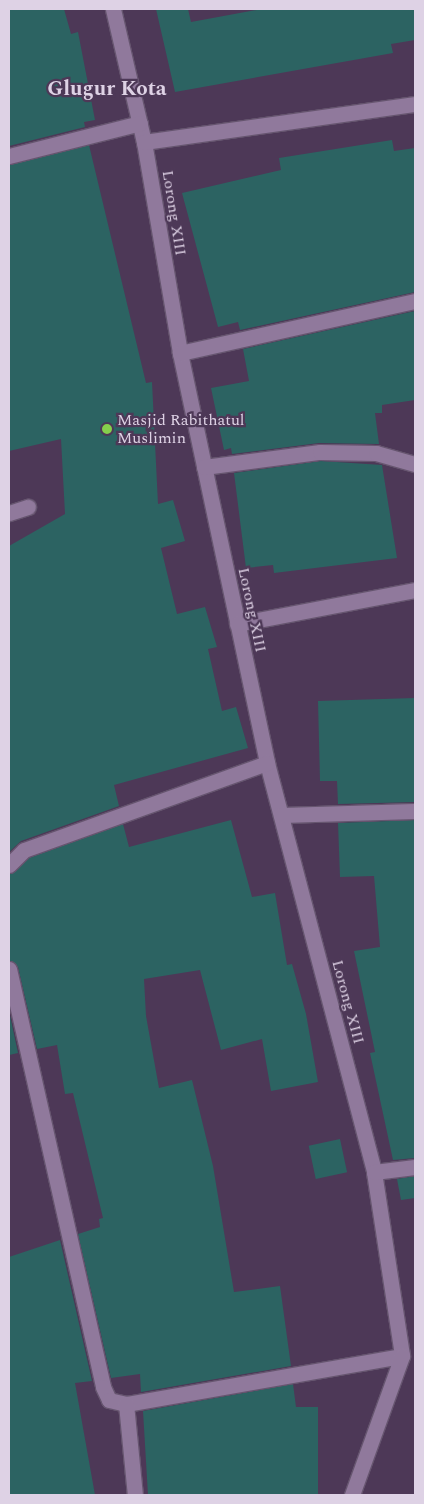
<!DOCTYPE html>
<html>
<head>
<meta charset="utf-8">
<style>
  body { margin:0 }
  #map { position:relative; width:424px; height:1504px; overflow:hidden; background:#4d3857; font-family:Spectral,serif }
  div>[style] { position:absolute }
  .building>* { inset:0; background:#2c6362; transform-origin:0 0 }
  .roads { filter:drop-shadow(1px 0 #66556f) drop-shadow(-1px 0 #66556f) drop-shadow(0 1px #66556f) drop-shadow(0 -1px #66556f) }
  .minor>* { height:15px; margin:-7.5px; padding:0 7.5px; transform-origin:7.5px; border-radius:7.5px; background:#90799c }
  .dots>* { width:14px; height:14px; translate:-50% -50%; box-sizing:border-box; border:2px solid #4d3857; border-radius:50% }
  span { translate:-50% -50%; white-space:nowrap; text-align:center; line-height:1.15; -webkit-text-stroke:4.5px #4d3857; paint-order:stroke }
  .street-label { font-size:16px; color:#ded2e5 }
  .poi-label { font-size:16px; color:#ded2e5 }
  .left { translate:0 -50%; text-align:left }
  .district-label { font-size:21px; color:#ded2e5; font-weight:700 }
  .frame { position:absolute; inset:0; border:10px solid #ded2e5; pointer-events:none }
</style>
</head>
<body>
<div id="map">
  <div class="building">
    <div style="clip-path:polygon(9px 9px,64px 9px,71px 34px,78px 32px,95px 120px,84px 122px,85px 127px,9px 146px)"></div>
    <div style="clip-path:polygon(156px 9px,188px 9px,191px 22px,262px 9px,415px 9px,415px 40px,391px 44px,393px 53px,175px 92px)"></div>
    <div style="clip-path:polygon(392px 140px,394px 151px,415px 148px,415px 292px,240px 330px,238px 322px,218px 327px,182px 193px,281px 170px,279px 158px)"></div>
    <div style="clip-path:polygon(89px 145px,146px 383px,152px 382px,158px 504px,173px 500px,185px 541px,161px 548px,177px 614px,205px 607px,217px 647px,208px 649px,222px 711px,236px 707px,248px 748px,114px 785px,119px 806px,21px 841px,9px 852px,9px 546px,65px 514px,61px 439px,9px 451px,9px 165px)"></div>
    <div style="clip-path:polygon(415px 311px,415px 400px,382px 405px,382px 413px,375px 413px,379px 444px,319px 443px,232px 454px,231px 448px,224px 450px,211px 388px,249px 381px,243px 349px)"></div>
    <div style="clip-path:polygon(321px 461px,382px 465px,397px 558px,274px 573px,273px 565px,246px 568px,234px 473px)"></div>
    <div style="clip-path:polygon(415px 698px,415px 802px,338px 804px,337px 781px,320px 781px,318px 701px)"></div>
    <div style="clip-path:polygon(231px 820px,252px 897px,275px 893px,287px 965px,292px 964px,306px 1014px,318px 1082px,271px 1091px,262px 1039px,221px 1050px,200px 970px,144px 979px,146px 1016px,159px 1088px,192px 1080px,213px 1166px,234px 1292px,280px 1286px,291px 1366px,141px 1392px,140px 1374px,111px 1378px,78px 1234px,100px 1227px,99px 1219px,103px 1218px,73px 1093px,65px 1094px,57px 1045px,37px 1049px,18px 967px,9px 960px,9px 874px,29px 858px,123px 824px,129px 847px)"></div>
    <div style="clip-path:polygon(415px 820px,415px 1158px,393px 1160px,370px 1053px,375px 1052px,354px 951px,380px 947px,374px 876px,340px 877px,338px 823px)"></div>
    <div style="clip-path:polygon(9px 1011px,18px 1053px,9px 1055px)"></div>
    <div style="left:340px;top:1139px;width:34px;height:32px;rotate:78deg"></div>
    <div style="clip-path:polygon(415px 1176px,415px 1198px,401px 1200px,397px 1179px)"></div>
    <div style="clip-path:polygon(60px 1240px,92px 1381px,75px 1383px,95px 1495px,9px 1495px,9px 1257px)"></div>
    <div style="clip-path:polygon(293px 1384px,296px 1407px,318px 1407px,318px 1495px,148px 1495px,143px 1411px)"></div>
  </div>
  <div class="roads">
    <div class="minor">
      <div style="left:113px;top:9px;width:137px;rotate:76.9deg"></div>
      <div style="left:144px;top:142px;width:214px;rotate:80.3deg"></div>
      <div style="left:180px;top:353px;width:419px;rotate:78deg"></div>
      <div style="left:267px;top:763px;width:423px;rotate:75.3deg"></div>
      <div style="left:374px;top:1172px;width:186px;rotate:81.3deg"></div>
      <div style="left:144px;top:142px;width:274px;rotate:-8deg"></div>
      <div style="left:9px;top:156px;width:135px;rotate:-14.1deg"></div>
      <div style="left:180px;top:353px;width:241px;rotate:-12.5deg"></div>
      <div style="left:204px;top:467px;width:117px;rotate:-7.4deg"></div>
      <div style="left:320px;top:452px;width:56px;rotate:1deg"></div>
      <div style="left:376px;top:453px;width:41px;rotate:15.8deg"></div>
      <div style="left:9px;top:513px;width:20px;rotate:-18deg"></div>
      <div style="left:237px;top:624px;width:181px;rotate:-10.8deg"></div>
      <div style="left:281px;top:815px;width:134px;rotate:-1.7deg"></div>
      <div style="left:9px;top:865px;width:21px;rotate:-45deg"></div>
      <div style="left:24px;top:850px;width:258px;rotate:-19.7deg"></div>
      <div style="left:9px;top:969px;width:428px;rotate:77.3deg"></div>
      <div style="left:103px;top:1387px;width:14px;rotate:65deg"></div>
      <div style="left:109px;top:1400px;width:17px;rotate:13deg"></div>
      <div style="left:126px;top:1404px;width:280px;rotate:-9.9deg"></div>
      <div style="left:402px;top:1356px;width:148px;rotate:109.8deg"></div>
      <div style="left:374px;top:1172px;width:41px;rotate:-7deg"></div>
      <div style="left:126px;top:1404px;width:91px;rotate:84.4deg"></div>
    </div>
  </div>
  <div class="dots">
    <div style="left:107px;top:429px;background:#85cf4c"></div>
  </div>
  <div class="street-label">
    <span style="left:174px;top:213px;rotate:81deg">Lorong XIII</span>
    <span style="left:252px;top:610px;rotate:78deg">Lorong XIII</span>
    <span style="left:348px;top:1002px;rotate:75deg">Lorong XIII</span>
  </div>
  <div class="poi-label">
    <span class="left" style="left:117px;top:429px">Masjid Rabithatul<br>Muslimin</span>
  </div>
  <div class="district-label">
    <span style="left:107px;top:89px">Glugur Kota</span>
  </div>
  <div class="frame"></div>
</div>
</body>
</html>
